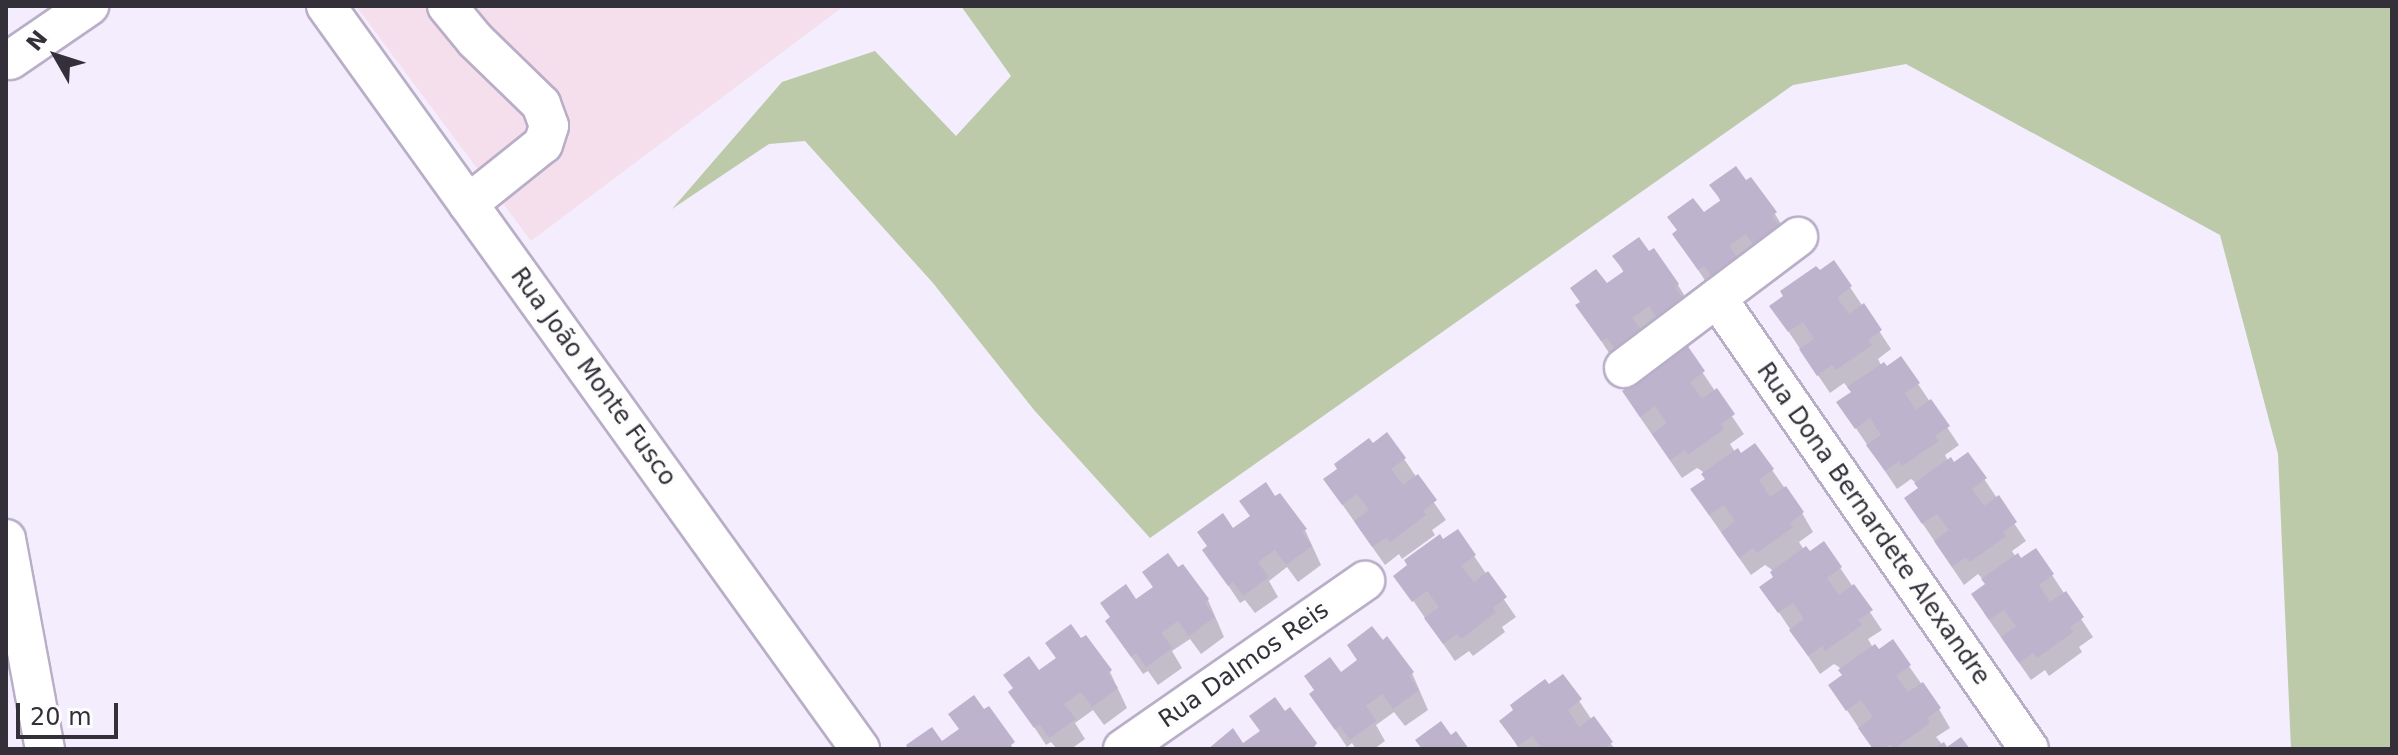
<!DOCTYPE html>
<html>
<head>
<meta charset="utf-8">
<style>
  body { margin:0 }
  #map { position:relative; width:2398px; height:755px; overflow:hidden; background:#f4edfd; font-family:"DejaVu Sans",sans-serif }
  div>[style] { position:absolute }
  .industrial>* { inset:0; background:#f5dfed }
  .green>* { inset:0; background:#bccaaa }
  .shadow>* { inset:0; background:#0003 }
  .building>* { inset:0; background:#bdb3cd }
  .roads { filter:drop-shadow(2px 0 #b9aec7) drop-shadow(-2px 0 #b9aec7) drop-shadow(0 2px #b9aec7) drop-shadow(0 -2px #b9aec7) }
  .minor>* { height:38px; margin:-19px; padding:0 19px; transform-origin:19px; border-radius:19px; background:#fff }
  span { translate:-50% -50%; white-space:nowrap; text-align:center; line-height:1.15; -webkit-text-stroke:7px #fdfdfd; paint-order:stroke }
  .street-label { font-size:24px; color:#34303a }
  .frame { position:absolute; inset:0; border:8px solid #34303a; pointer-events:none }
  .north { position:absolute; left:16px; top:16px; width:80px; height:80px; -webkit-text-stroke:6px #fdfdfd; paint-order:stroke; rotate:309deg; font-size:22px; font-weight:700; line-height:32px; text-align:center; color:#34303a }
  .north::after { content:''; display:block; margin:auto; width:28px; height:36px; background:#34303a; clip-path:polygon(50% 0,100% 100%,50% 72%,0 100%) }
  .scale { position:absolute; left:16px; top:703px; width:102px; height:36px; box-sizing:border-box; border:4px solid #34303a; border-top:0; padding-left:10px; font-size:24px; line-height:28px; white-space:nowrap; color:#34303a; -webkit-text-stroke:6px #fdfdfd; paint-order:stroke }
</style>
</head>
<body>
<div id="map">
  <div class="industrial">
    <div style="clip-path:polygon(356px 6px,844px 6px,531px 241px)"></div>
  </div>
  <div class="green">
    <div style="clip-path:polygon(961px 6px,2392px 6px,2392px 749px,2291px 749px,2278px 454px,2220px 235px,1906px 64px,1793px 85px,1150px 538px,1034px 410px,933px 283px,805px 141px,769px 144px,672px 209px,782px 82px,875px 51px,956px 136px,1011px 76px)"></div>
  </div>
  <div class="shadow">
    <div style="clip-path:polygon(1712px 186px,1775px 214px,1786px 232px,1710px 288px,1675px 235px,1721px 202px)"></div>
    <div style="clip-path:polygon(1615px 257px,1678px 285px,1689px 303px,1613px 359px,1578px 306px,1624px 273px)"></div>
    <div style="clip-path:polygon(1834px 263px,1891px 349px,1878px 359px,1881px 365px,1918px 384px,1959px 445px,1945px 455px,1948px 461px,1954px 465px,1968px 455px,2026px 541px,2012px 551px,2016px 557px,2052px 575px,2093px 637px,2079px 647px,2082px 652px,2049px 676px,2045px 670px,2031px 680px,1984px 613px,1987px 584px,1978px 574px,1964px 585px,1906px 499px,1920px 489px,1916px 483px,1911px 479px,1897px 489px,1839px 403px,1853px 393px,1844px 383px,1830px 393px,1772px 307px)"></div>
    <div style="clip-path:polygon(1686px 348px,1744px 434px,1730px 444px,1735px 452px,1772px 470px,1802px 513px,1813px 532px,1799px 542px,1804px 550px,1809px 554px,1824px 544px,1882px 630px,1868px 639px,1873px 648px,1878px 652px,1892px 642px,1939px 709px,1950px 728px,1936px 737px,1946px 749px,1873px 749px,1830px 685px,1844px 676px,1839px 667px,1834px 664px,1820px 674px,1762px 587px,1776px 578px,1771px 569px,1765px 565px,1751px 575px,1704px 508px,1693px 490px,1707px 480px,1702px 471px,1697px 468px,1682px 478px,1635px 410px,1624px 392px)"></div>
    <div style="clip-path:polygon(1372px 445px,1404px 459px,1446px 520px,1432px 530px,1435px 535px,1402px 559px,1399px 554px,1385px 565px,1325px 480px)"></div>
    <div style="clip-path:polygon(1275px 499px,1305px 530px,1321px 565px,1298px 582px,1287px 567px,1269px 581px,1278px 597px,1255px 613px,1245px 600px,1240px 603px,1205px 551px)"></div>
    <div style="clip-path:polygon(1474px 556px,1516px 617px,1502px 627px,1505px 632px,1473px 656px,1469px 651px,1455px 661px,1396px 576px)"></div>
    <div style="clip-path:polygon(1145px 573px,1208px 600px,1224px 637px,1201px 654px,1190px 639px,1172px 651px,1182px 668px,1158px 685px,1148px 671px,1143px 674px,1107px 622px,1154px 589px)"></div>
    <div style="clip-path:polygon(1086px 638px,1110px 672px,1127px 708px,1104px 725px,1093px 710px,1075px 723px,1085px 739px,1071px 749px,1057px 749px,1051px 742px,1046px 745px,1011px 692px,1057px 660px,1048px 644px)"></div>
    <div style="clip-path:polygon(1412px 673px,1428px 710px,1405px 726px,1394px 712px,1376px 725px,1385px 741px,1374px 749px,1356px 749px,1352px 743px,1347px 747px,1312px 695px,1340px 675px)"></div>
    <div style="clip-path:polygon(1562px 676px,1592px 720px,1615px 749px,1519px 749px,1502px 721px)"></div>
  </div>
  <div class="building">
    <div style="clip-path:polygon(1736px 166px,1746px 180px,1751px 177px,1777px 212px,1772px 216px,1782px 230px,1756px 249px,1746px 234px,1729px 246px,1740px 261px,1714px 280px,1704px 266px,1698px 270px,1672px 234px,1677px 230px,1667px 217px,1693px 198px,1704px 212px,1721px 200px,1709px 185px)"></div>
    <div style="clip-path:polygon(1639px 237px,1649px 251px,1654px 248px,1679px 284px,1675px 287px,1685px 301px,1659px 321px,1649px 306px,1632px 318px,1643px 332px,1616px 351px,1607px 338px,1601px 341px,1575px 305px,1580px 302px,1570px 288px,1596px 269px,1607px 283px,1624px 271px,1612px 256px)"></div>
    <div style="clip-path:polygon(1834px 260px,1852px 286px,1837px 298px,1849px 314px,1864px 303px,1882px 330px,1868px 340px,1872px 345px,1836px 370px,1832px 365px,1817px 376px,1799px 349px,1814px 339px,1803px 322px,1788px 332px,1769px 306px,1783px 296px,1780px 291px,1816px 266px,1820px 270px)"></div>
    <div style="clip-path:polygon(1687px 345px,1705px 371px,1690px 382px,1702px 399px,1717px 388px,1735px 414px,1721px 424px,1724px 429px,1688px 455px,1685px 450px,1670px 460px,1652px 434px,1667px 423px,1655px 406px,1640px 417px,1622px 391px)"></div>
    <div style="clip-path:polygon(1901px 356px,1920px 383px,1905px 393px,1916px 410px,1931px 399px,1950px 426px,1935px 436px,1939px 441px,1902px 466px,1899px 461px,1885px 471px,1866px 445px,1881px 435px,1870px 418px,1855px 429px,1836px 402px,1851px 392px,1847px 387px,1884px 362px,1887px 366px)"></div>
    <div style="clip-path:polygon(1387px 432px,1406px 458px,1391px 469px,1403px 485px,1418px 474px,1437px 500px,1423px 511px,1426px 515px,1390px 542px,1387px 537px,1372px 547px,1354px 521px,1369px 510px,1357px 494px,1342px 505px,1323px 479px,1337px 469px,1334px 464px,1369px 438px,1373px 443px)"></div>
    <div style="clip-path:polygon(1755px 443px,1774px 469px,1759px 480px,1770px 497px,1786px 486px,1804px 512px,1790px 523px,1793px 527px,1757px 553px,1753px 548px,1739px 558px,1721px 532px,1735px 521px,1724px 505px,1709px 515px,1690px 489px,1705px 479px,1701px 474px,1738px 448px,1741px 453px)"></div>
    <div style="clip-path:polygon(1968px 452px,1987px 478px,1972px 489px,1984px 506px,1999px 495px,2017px 522px,2003px 532px,2006px 536px,1970px 562px,1966px 557px,1952px 567px,1934px 541px,1949px 530px,1937px 514px,1922px 524px,1904px 498px,1918px 488px,1914px 483px,1951px 457px,1954px 462px)"></div>
    <div style="clip-path:polygon(1266px 482px,1275px 496px,1280px 493px,1307px 529px,1302px 532px,1312px 546px,1286px 565px,1275px 550px,1258px 562px,1269px 577px,1243px 596px,1233px 582px,1228px 586px,1202px 550px,1207px 546px,1197px 532px,1223px 513px,1233px 528px,1250px 516px,1239px 501px)"></div>
    <div style="clip-path:polygon(1458px 529px,1476px 555px,1461px 566px,1474px 582px,1488px 571px,1507px 597px,1493px 608px,1496px 612px,1461px 639px,1457px 634px,1443px 644px,1424px 618px,1439px 607px,1427px 591px,1412px 602px,1393px 576px,1407px 565px,1404px 560px,1440px 534px,1443px 539px)"></div>
    <div style="clip-path:polygon(1824px 541px,1842px 567px,1827px 578px,1839px 595px,1854px 584px,1873px 610px,1858px 620px,1862px 625px,1825px 651px,1822px 646px,1808px 656px,1789px 630px,1804px 619px,1793px 603px,1778px 613px,1759px 587px,1773px 577px,1770px 572px,1806px 546px,1810px 551px)"></div>
    <div style="clip-path:polygon(2036px 548px,2054px 574px,2039px 585px,2050px 602px,2066px 591px,2084px 617px,2070px 627px,2073px 632px,2037px 658px,2033px 653px,2019px 663px,2001px 637px,2016px 626px,2004px 610px,1989px 620px,1971px 594px,1985px 584px,1981px 579px,2018px 553px,2021px 558px)"></div>
    <div style="clip-path:polygon(1168px 553px,1178px 567px,1183px 564px,1209px 599px,1205px 603px,1215px 617px,1189px 636px,1178px 621px,1161px 633px,1173px 648px,1146px 667px,1136px 653px,1131px 657px,1105px 621px,1110px 617px,1100px 603px,1126px 584px,1136px 599px,1153px 587px,1142px 572px)"></div>
    <div style="clip-path:polygon(1071px 624px,1081px 638px,1086px 635px,1112px 670px,1108px 674px,1118px 688px,1092px 707px,1081px 692px,1064px 704px,1076px 719px,1049px 738px,1039px 724px,1034px 728px,1008px 692px,1013px 688px,1003px 675px,1029px 656px,1039px 670px,1056px 658px,1045px 643px)"></div>
    <div style="clip-path:polygon(1372px 626px,1383px 640px,1387px 636px,1414px 672px,1409px 676px,1419px 690px,1393px 709px,1382px 694px,1366px 706px,1376px 721px,1350px 740px,1340px 726px,1335px 730px,1309px 694px,1314px 690px,1304px 676px,1330px 657px,1341px 672px,1357px 660px,1347px 645px)"></div>
    <div style="clip-path:polygon(1893px 639px,1911px 665px,1896px 676px,1908px 692px,1923px 682px,1941px 708px,1927px 718px,1930px 723px,1894px 749px,1891px 744px,1883px 749px,1873px 749px,1858px 728px,1873px 717px,1861px 700px,1846px 711px,1828px 685px,1842px 675px,1838px 670px,1875px 644px,1879px 649px)"></div>
    <div style="clip-path:polygon(1563px 674px,1582px 699px,1568px 710px,1579px 727px,1594px 716px,1613px 742px,1603px 749px,1542px 749px,1532px 736px,1518px 746px,1499px 721px,1513px 710px,1510px 705px,1545px 679px,1549px 684px)"></div>
    <div style="clip-path:polygon(974px 695px,984px 709px,989px 706px,1015px 742px,1011px 745px,1013px 749px,908px 749px,906px 745px,932px 727px,942px 741px,959px 729px,948px 714px)"></div>
    <div style="clip-path:polygon(1275px 697px,1285px 711px,1290px 707px,1317px 743px,1313px 749px,1208px 749px,1233px 728px,1243px 743px,1260px 731px,1249px 716px)"></div>
    <div style="clip-path:polygon(1441px 721px,1451px 735px,1456px 731px,1469px 749px,1422px 749px,1415px 740px)"></div>
    <div style="clip-path:polygon(1961px 737px,1970px 749px,1933px 749px,1944px 742px,1947px 747px)"></div>
  </div>
  <div class="roads">
    <div class="minor">
      <div style="left:326px;top:6px;width:915px;rotate:54.29deg"></div>
      <div style="left:447px;top:6px;width:44px;rotate:50.5deg"></div>
      <div style="left:475px;top:40px;width:92px;rotate:44.1deg"></div>
      <div style="left:541px;top:104px;width:23px;rotate:70deg"></div>
      <div style="left:549px;top:126px;width:19px;rotate:108deg"></div>
      <div style="left:543px;top:144px;width:96px;rotate:141.3deg"></div>
      <div style="left:10px;top:60px;width:96px;rotate:-34.4deg"></div>
      <div style="left:1717px;top:298px;width:548px;rotate:55.32deg"></div>
      <div style="left:1624px;top:368px;width:218px;rotate:-37deg"></div>
      <div style="left:6px;top:539px;width:214px;rotate:79.5deg"></div>
      <div style="left:1123px;top:749px;width:295px;rotate:-34.8deg"></div>
    </div>
  </div>
  <div class="street-label">
    <span style="left:593px;top:377px;rotate:54deg">Rua João Monte Fusco</span>
    <span style="left:1873px;top:524px;rotate:55deg">Rua Dona Bernardete Alexandre</span>
    <span style="left:1244px;top:665px;rotate:-35deg">Rua Dalmos Reis</span>
  </div>
  <div class="frame"></div>
  <div class="north">N</div>
  <div class="scale">20 m</div>
</div>
</body>
</html>
